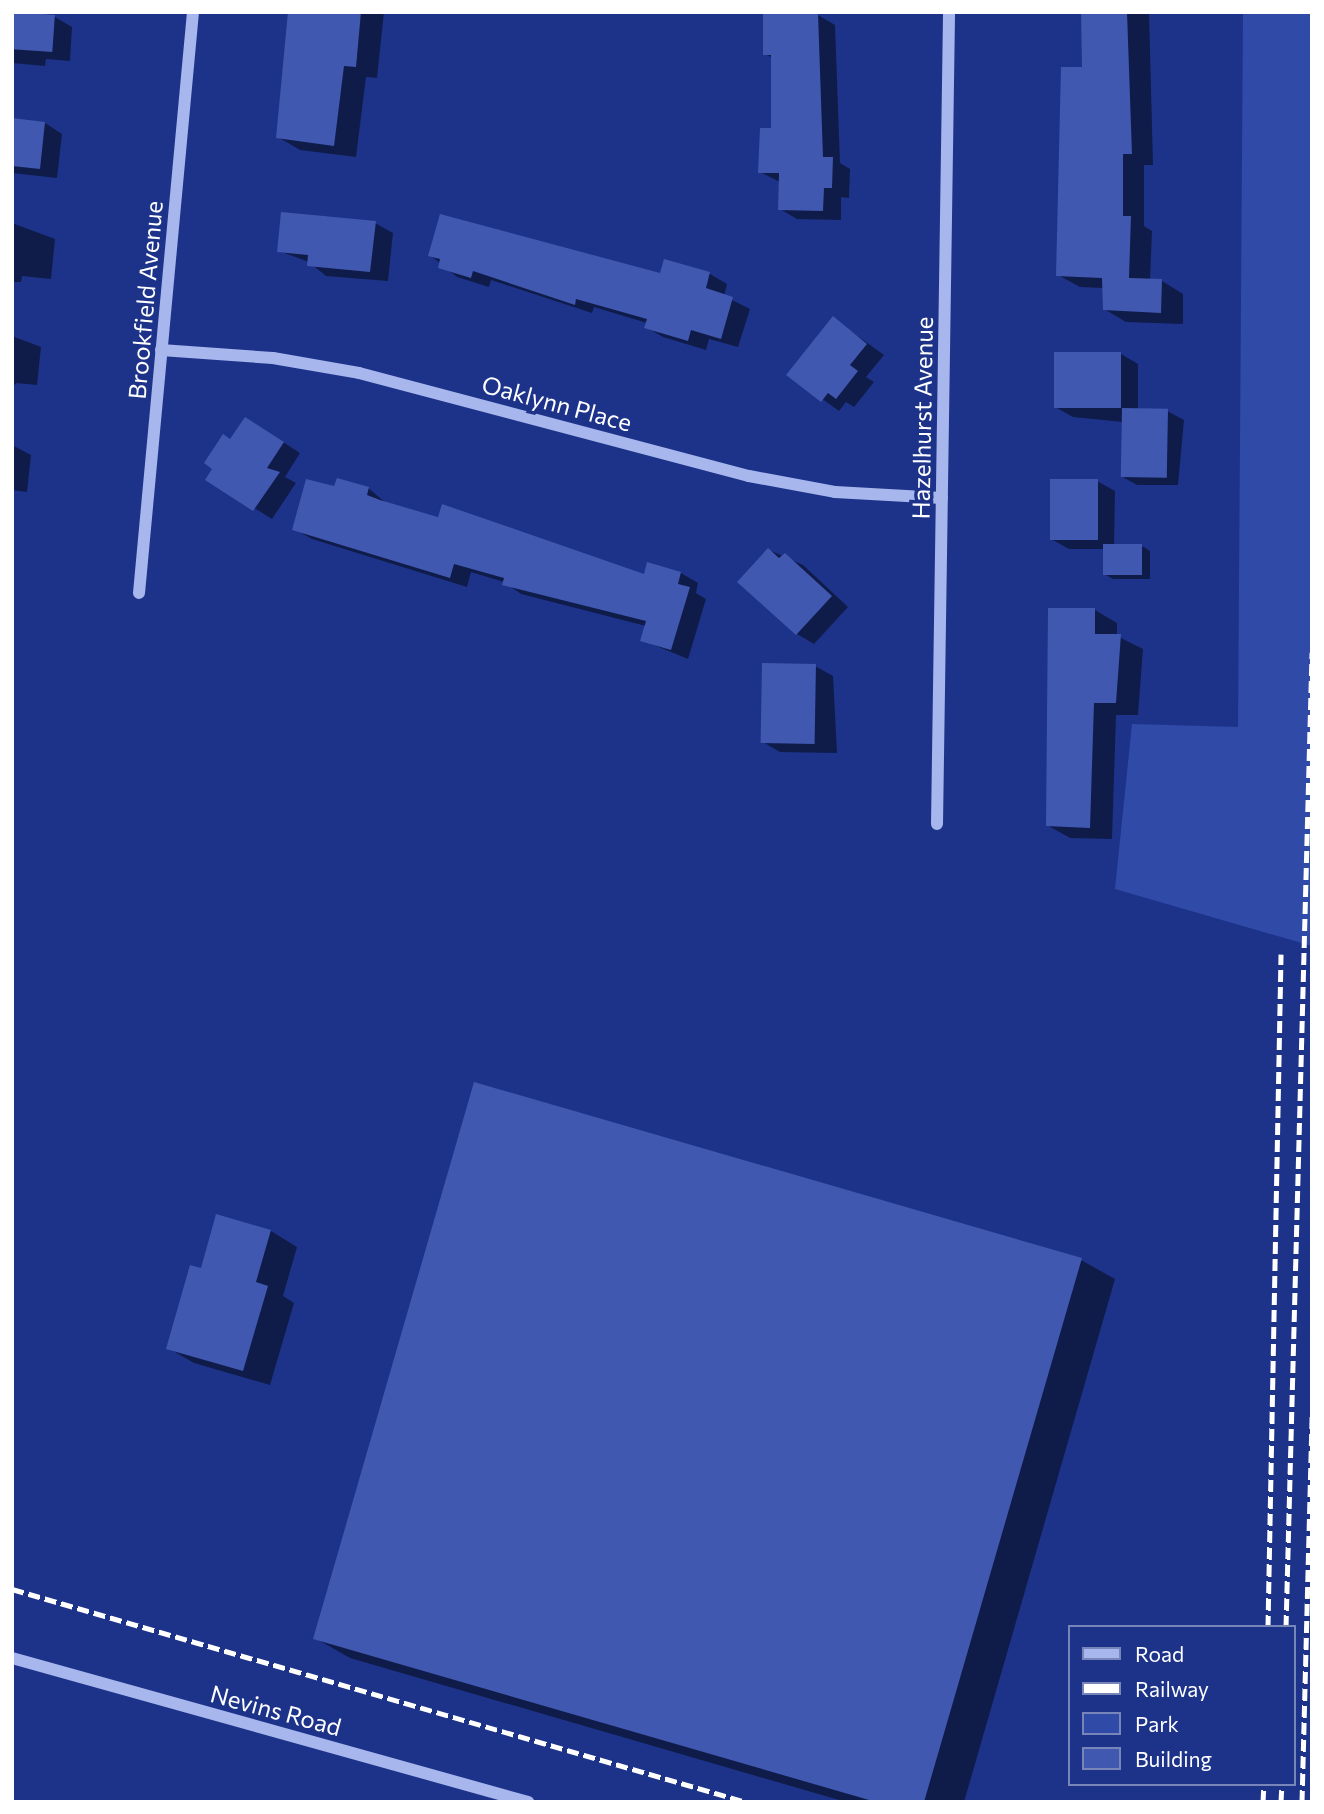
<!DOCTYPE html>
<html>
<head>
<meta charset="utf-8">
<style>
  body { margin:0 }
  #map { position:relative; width:1324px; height:1814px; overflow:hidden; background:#1d338a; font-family:Commissioner,sans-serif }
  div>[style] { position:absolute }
  .green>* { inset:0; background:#304aa8 }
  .shadow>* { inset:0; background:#0007 }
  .building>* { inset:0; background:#4158b1; transform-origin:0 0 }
  .minor>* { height:12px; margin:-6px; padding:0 6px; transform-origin:6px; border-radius:6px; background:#a7b6ec }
  .rail>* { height:5px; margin-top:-2.5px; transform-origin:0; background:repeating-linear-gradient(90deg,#fff 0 12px,transparent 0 17px) }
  span { translate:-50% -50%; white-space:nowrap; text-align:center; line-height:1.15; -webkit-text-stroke:7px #1d338a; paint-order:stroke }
  .street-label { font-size:24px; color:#fff }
  .frame { position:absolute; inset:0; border:14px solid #fff; pointer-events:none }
  .legend { position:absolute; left:1068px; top:1625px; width:228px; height:161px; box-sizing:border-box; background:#1d338a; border:2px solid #7785b9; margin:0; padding:9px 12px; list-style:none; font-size:21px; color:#fff }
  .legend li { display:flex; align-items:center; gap:14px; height:35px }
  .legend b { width:35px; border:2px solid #7785b9 }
</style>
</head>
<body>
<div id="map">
  <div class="green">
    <div style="clip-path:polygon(1243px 12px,1312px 12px,1312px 946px,1115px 889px,1132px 724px,1238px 727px)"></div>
  </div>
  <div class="shadow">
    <div style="clip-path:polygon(12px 12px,55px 17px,72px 27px,70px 61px,46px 59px,45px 66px,12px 63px)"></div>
    <div style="clip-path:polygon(290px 12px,384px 12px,377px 78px,366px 77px,356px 157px,300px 150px,278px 137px)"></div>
    <div style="clip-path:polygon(1082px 12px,1149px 12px,1153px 165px,1144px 165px,1144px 226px,1152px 231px,1150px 281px,1162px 281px,1183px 294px,1183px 324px,1126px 322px,1104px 309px,1104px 288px,1080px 287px,1058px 275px,1084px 69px)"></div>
    <div style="clip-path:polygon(818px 15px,835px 25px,840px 163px,850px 169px,849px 198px,841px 197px,841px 220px,797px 219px,780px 209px,780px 182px,760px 172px,773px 130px,773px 58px,765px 54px)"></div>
    <div style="clip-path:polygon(12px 119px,45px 123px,62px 134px,57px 178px,12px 173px)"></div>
    <div style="clip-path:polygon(12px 223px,55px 239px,51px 279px,22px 276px,21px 282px,12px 282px)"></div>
    <div style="clip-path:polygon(375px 223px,393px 233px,388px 281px,326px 276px,309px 262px,279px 251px)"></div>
    <div style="clip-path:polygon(430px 255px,661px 276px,710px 274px,727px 284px,724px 296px,750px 309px,738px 347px,709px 339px,706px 350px,663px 337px,646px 327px,647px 323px,594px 307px,592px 313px,491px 280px,489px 287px,457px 277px)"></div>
    <div style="clip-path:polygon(834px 319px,884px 355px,866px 377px,874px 382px,854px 407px,846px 402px,839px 411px,789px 375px)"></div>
    <div style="clip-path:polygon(12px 336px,41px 347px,37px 385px,16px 383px,12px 388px)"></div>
    <div style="clip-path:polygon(1121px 354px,1138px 364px,1138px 410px,1167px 411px,1184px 420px,1178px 485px,1137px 485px,1121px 476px,1123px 422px,1073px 417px,1055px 407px)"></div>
    <div style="clip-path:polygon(263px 429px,300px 453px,285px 477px,296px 483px,272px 519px,208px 479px,231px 441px)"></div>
    <div style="clip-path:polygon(12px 445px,31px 455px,27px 492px,12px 490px)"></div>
    <div style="clip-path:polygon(1097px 481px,1115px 491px,1114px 546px,1142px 546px,1150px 551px,1150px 579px,1113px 579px,1104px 574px,1104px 549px,1069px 549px,1051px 539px)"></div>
    <div style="clip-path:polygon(336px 488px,368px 488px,385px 502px,645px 576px,648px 564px,681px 573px,698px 583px,696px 593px,706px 599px,688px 659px,642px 640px,646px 626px,521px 594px,504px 582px,471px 572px,467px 587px,312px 539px,294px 529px)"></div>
    <div style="clip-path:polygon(769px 550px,803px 565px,848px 607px,814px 644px,797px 634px)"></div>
    <div style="clip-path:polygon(1095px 610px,1117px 623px,1117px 636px,1143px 649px,1138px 715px,1116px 715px,1112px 839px,1070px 838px,1047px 825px)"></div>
    <div style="clip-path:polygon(815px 666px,833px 676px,837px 753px,780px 752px,763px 742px)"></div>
    <div style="clip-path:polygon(218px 1216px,271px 1231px,297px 1247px,283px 1296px,294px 1303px,270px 1385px,194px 1363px,168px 1348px,202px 1270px)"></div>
    <div style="clip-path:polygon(1081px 1260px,1115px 1279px,964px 1802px,846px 1802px,350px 1658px,315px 1638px)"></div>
  </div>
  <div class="building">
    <div style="left:12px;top:12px;width:43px;height:37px;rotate:4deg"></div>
    <div style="clip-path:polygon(288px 12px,361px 12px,356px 67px,344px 66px,334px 146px,276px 138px)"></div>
    <div style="clip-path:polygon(1081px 12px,1127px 12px,1132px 154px,1123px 154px,1123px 216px,1131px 216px,1129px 278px,1162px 279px,1161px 313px,1103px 310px,1102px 278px,1056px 276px,1061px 67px,1082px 67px)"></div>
    <div style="clip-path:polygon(818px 13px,823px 157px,833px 157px,832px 188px,824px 188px,823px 211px,778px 210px,779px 173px,758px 173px,760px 128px,771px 128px,771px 55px,763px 55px,763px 14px)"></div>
    <div style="clip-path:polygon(12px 118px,45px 122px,40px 169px,12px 166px)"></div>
    <div style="clip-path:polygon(281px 212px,376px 221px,370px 272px,307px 266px,308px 255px,277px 252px)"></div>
    <div style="clip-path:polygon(440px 214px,660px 273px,664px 259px,710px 272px,706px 288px,733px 297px,721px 339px,691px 330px,688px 341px,644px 328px,647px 319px,576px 299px,575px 305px,473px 271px,471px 278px,438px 268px,440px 259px,428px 256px)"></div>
    <div style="clip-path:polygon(833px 316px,867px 344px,850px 365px,858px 371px,836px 399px,828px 393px,821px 402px,786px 375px)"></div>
    <div style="left:1054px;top:352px;width:67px;height:56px"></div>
    <div style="left:1122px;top:408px;width:46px;height:69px;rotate:1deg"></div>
    <div style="clip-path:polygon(245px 417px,284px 442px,267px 468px,280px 472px,253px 511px,205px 480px,212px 469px,204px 463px,223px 434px,230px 439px)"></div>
    <div style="clip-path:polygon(337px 478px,369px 487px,367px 495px,380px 500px,438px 517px,442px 504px,644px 574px,647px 562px,681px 572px,678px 584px,690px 587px,671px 650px,640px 641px,646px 621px,502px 585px,504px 578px,454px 564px,450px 578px,292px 530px,306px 479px,334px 486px)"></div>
    <div style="left:1050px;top:479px;width:48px;height:61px"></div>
    <div style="left:1103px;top:544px;width:39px;height:31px"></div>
    <div style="clip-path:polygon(768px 548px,779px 558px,785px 553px,832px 596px,796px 635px,737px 582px)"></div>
    <div style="clip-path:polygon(1048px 608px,1095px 608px,1095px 634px,1121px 634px,1116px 703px,1094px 703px,1090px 828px,1046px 826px)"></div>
    <div style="left:762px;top:663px;width:54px;height:80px;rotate:1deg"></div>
    <div style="clip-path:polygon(474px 1082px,1082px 1258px,924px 1802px,876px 1802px,313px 1639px)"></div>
    <div style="clip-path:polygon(216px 1214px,271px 1230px,256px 1282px,268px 1286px,243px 1371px,166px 1349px,190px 1265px,201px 1268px)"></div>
  </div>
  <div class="minor">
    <div style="left:161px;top:350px;width:112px;rotate:4.1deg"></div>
    <div style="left:273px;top:358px;width:87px;rotate:9.9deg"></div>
    <div style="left:359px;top:373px;width:403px;rotate:14.8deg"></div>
    <div style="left:749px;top:476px;width:87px;rotate:10.5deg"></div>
    <div style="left:835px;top:492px;width:107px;rotate:3.2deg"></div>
    <div style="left:139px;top:593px;width:584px;rotate:-84.69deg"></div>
    <div style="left:937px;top:824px;width:812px;rotate:-89.15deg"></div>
    <div style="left:12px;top:1658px;width:536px;rotate:15.59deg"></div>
  </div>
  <div class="rail">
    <div style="left:12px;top:1589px;width:764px;rotate:16.18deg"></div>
    <div style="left:1268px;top:1627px;width:673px;rotate:-88.89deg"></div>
    <div style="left:1286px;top:1627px;width:975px;rotate:-88.47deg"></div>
    <div style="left:1263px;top:1802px;width:18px;rotate:-87deg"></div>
    <div style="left:1281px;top:1802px;width:18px;rotate:-87deg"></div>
    <div style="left:1302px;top:1802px;width:386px;rotate:-88.5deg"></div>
  </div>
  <div class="street-label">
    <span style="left:145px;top:300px;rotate:-85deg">Brookfield Avenue</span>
    <span style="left:557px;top:403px;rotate:15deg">Oaklynn Place</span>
    <span style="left:922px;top:418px;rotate:-89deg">Hazelhurst Avenue</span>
    <span style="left:276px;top:1710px;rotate:15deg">Nevins Road</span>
  </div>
  <div class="frame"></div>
  <ul class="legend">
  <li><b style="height:9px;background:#a7b6ec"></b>Road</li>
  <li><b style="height:9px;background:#fff"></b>Railway</li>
  <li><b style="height:19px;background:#304aa8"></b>Park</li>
  <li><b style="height:19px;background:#4158b1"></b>Building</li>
  </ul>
</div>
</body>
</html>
